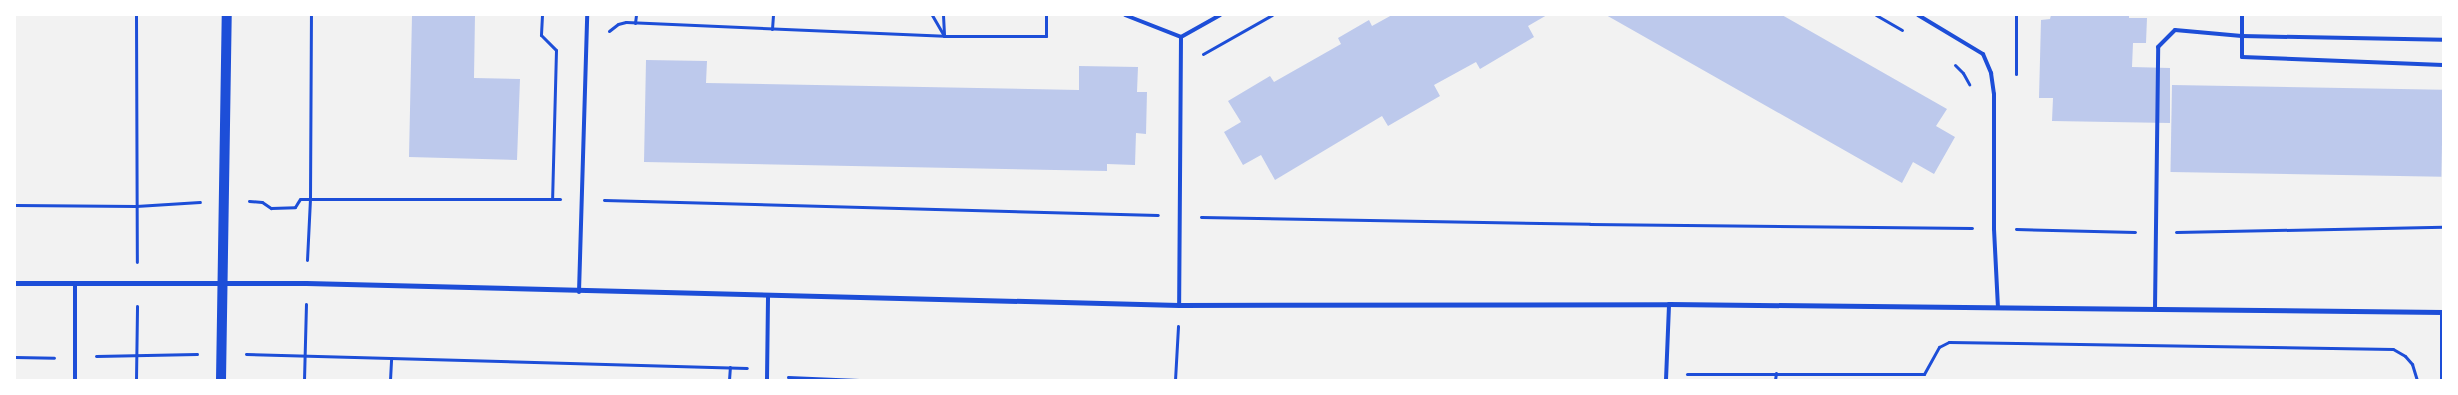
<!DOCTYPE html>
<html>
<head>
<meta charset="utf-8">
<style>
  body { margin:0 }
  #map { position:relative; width:2458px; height:395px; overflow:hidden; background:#f2f2f2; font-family:"Work Sans",sans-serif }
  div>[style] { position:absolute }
  .building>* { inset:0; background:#bdc9ec; transform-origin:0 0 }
  .path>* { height:3px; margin:-1.5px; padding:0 1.5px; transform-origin:1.5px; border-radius:1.5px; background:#1d4ed8 }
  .service>* { height:4px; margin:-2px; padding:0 2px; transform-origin:2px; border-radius:2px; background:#1d4ed8 }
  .minor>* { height:5px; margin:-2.5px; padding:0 2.5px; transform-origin:2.5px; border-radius:2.5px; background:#1d4ed8 }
  .secondary>* { height:10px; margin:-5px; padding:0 5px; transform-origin:5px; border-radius:5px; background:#1d4ed8 }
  span { translate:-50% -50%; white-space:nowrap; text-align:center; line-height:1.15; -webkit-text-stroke:5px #fff; paint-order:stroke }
  .frame { position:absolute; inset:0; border:16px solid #fff; pointer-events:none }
</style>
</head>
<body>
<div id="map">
  <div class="building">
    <div style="clip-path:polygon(412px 15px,475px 15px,474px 78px,520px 79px,517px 160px,409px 157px)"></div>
    <div style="clip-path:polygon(1392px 15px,1547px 15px,1528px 26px,1534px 37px,1480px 69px,1476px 62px,1434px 85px,1440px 96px,1388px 126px,1382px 116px,1275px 180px,1261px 155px,1243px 165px,1224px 132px,1241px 122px,1228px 101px,1270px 76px,1274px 82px,1341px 44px,1338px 38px,1369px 20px,1372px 26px)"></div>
    <div style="clip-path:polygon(1606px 15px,1782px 15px,1947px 109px,1936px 126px,1955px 137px,1934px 174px,1913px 162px,1902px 183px)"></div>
    <div style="clip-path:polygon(2051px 15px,2129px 15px,2129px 18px,2147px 18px,2146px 43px,2133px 43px,2132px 67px,2170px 68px,2170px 123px,2052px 121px,2053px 98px,2039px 98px,2041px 20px,2050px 19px)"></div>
    <div style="clip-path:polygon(646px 60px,707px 61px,706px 83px,1079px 90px,1079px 66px,1138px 67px,1137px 92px,1147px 92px,1146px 134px,1136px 133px,1135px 165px,1107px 164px,1107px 171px,644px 162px)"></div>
    <div style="left:2172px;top:85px;width:271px;height:87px;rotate:1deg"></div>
  </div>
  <div class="path">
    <div style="left:136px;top:15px;width:247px;rotate:89.8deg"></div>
    <div style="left:542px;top:15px;width:20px;rotate:93deg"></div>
    <div style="left:541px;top:35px;width:21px;rotate:45deg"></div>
    <div style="left:556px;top:50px;width:149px;rotate:91.5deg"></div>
    <div style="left:932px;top:15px;width:24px;rotate:60deg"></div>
    <div style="left:943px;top:15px;width:21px;rotate:87deg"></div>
    <div style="left:1876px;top:15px;width:30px;rotate:30deg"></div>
    <div style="left:635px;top:23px;width:8px;rotate:-83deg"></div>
    <div style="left:772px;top:29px;width:14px;rotate:-86deg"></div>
    <div style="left:609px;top:31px;width:11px;rotate:-38deg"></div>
    <div style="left:618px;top:24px;width:8px;rotate:-14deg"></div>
    <div style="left:626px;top:22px;width:318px;rotate:2.5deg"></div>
    <div style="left:944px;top:36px;width:102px"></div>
    <div style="left:1046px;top:36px;width:21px;rotate:-90deg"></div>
    <div style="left:1203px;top:54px;width:79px;rotate:-29.5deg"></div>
    <div style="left:1955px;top:65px;width:11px;rotate:45deg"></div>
    <div style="left:1963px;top:73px;width:13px;rotate:61deg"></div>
    <div style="left:2016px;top:74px;width:59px;rotate:-90deg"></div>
    <div style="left:604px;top:200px;width:554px;rotate:1.55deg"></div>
    <div style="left:249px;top:201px;width:13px;rotate:4deg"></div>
    <div style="left:262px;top:202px;width:11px;rotate:34deg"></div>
    <div style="left:271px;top:208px;width:24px;rotate:-2deg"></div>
    <div style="left:295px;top:207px;width:9px;rotate:-58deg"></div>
    <div style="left:300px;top:199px;width:10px"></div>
    <div style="left:310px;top:199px;width:184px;rotate:-89.7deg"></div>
    <div style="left:15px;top:205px;width:121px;rotate:0.5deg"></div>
    <div style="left:136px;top:206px;width:64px;rotate:-3.6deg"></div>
    <div style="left:1201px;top:217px;width:389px;rotate:1deg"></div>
    <div style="left:1590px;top:224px;width:382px;rotate:0.6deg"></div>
    <div style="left:2016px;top:229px;width:119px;rotate:1.4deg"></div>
    <div style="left:2176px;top:232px;width:267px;rotate:-1.1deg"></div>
    <div style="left:307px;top:260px;width:61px;rotate:-87.2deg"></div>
    <div style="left:310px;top:199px;width:250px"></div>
    <div style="left:246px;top:354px;width:501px;rotate:1.6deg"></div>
    <div style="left:96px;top:356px;width:101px;rotate:-1.1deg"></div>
    <div style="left:15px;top:357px;width:39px;rotate:1deg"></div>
    <div style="left:1687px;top:374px;width:237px"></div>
    <div style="left:1924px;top:374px;width:31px;rotate:-61deg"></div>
    <div style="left:1939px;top:347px;width:11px;rotate:-27deg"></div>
    <div style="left:1949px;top:342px;width:444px;rotate:0.9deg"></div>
    <div style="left:2393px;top:349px;width:14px;rotate:30deg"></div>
    <div style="left:2405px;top:356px;width:11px;rotate:49deg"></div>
    <div style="left:2412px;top:364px;width:17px;rotate:73deg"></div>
    <div style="left:788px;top:377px;width:71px;rotate:2.4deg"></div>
    <div style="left:136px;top:380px;width:74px;rotate:-89.2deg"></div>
    <div style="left:304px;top:380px;width:76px;rotate:-88.5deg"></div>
    <div style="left:390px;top:380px;width:22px;rotate:-87deg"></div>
    <div style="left:729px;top:380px;width:13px;rotate:-86deg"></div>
    <div style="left:1175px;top:380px;width:54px;rotate:-86.8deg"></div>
    <div style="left:1775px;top:380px;width:7px;rotate:-82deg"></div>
  </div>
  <div class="service">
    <div style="left:1125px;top:15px;width:60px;rotate:21.4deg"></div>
    <div style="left:1181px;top:37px;width:268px;rotate:90.4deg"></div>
    <div style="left:1918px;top:15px;width:76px;rotate:31deg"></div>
    <div style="left:1983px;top:54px;width:21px;rotate:67deg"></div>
    <div style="left:1991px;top:73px;width:21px;rotate:82deg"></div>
    <div style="left:1994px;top:94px;width:135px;rotate:90deg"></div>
    <div style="left:1994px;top:229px;width:78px;rotate:87.1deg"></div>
    <div style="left:2242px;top:15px;width:21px;rotate:90deg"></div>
    <div style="left:2242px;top:36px;width:201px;rotate:1.1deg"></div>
    <div style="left:1181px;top:37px;width:45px;rotate:-29.4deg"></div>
    <div style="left:579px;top:292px;width:277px;rotate:-88.3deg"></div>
    <div style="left:2155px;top:309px;width:262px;rotate:-89.3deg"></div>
    <div style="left:2158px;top:47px;width:24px;rotate:-45deg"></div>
    <div style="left:2175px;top:30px;width:67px;rotate:5.1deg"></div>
    <div style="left:2242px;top:36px;width:21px;rotate:90deg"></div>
    <div style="left:2242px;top:57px;width:201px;rotate:2.3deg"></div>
    <div style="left:75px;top:380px;width:97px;rotate:-90deg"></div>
    <div style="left:767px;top:380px;width:84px;rotate:-89.3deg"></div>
    <div style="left:1666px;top:380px;width:76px;rotate:-87.7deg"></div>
    <div style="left:2442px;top:380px;width:68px;rotate:-90deg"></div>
  </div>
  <div class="minor">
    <div style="left:15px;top:283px;width:291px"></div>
    <div style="left:306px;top:283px;width:873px;rotate:1.44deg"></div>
    <div style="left:1179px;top:305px;width:490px;rotate:-0.1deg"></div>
    <div style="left:1669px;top:304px;width:774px;rotate:0.59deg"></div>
  </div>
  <div class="secondary">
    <div style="left:221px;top:380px;width:365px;rotate:-89.1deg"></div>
  </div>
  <div class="frame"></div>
</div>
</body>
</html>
